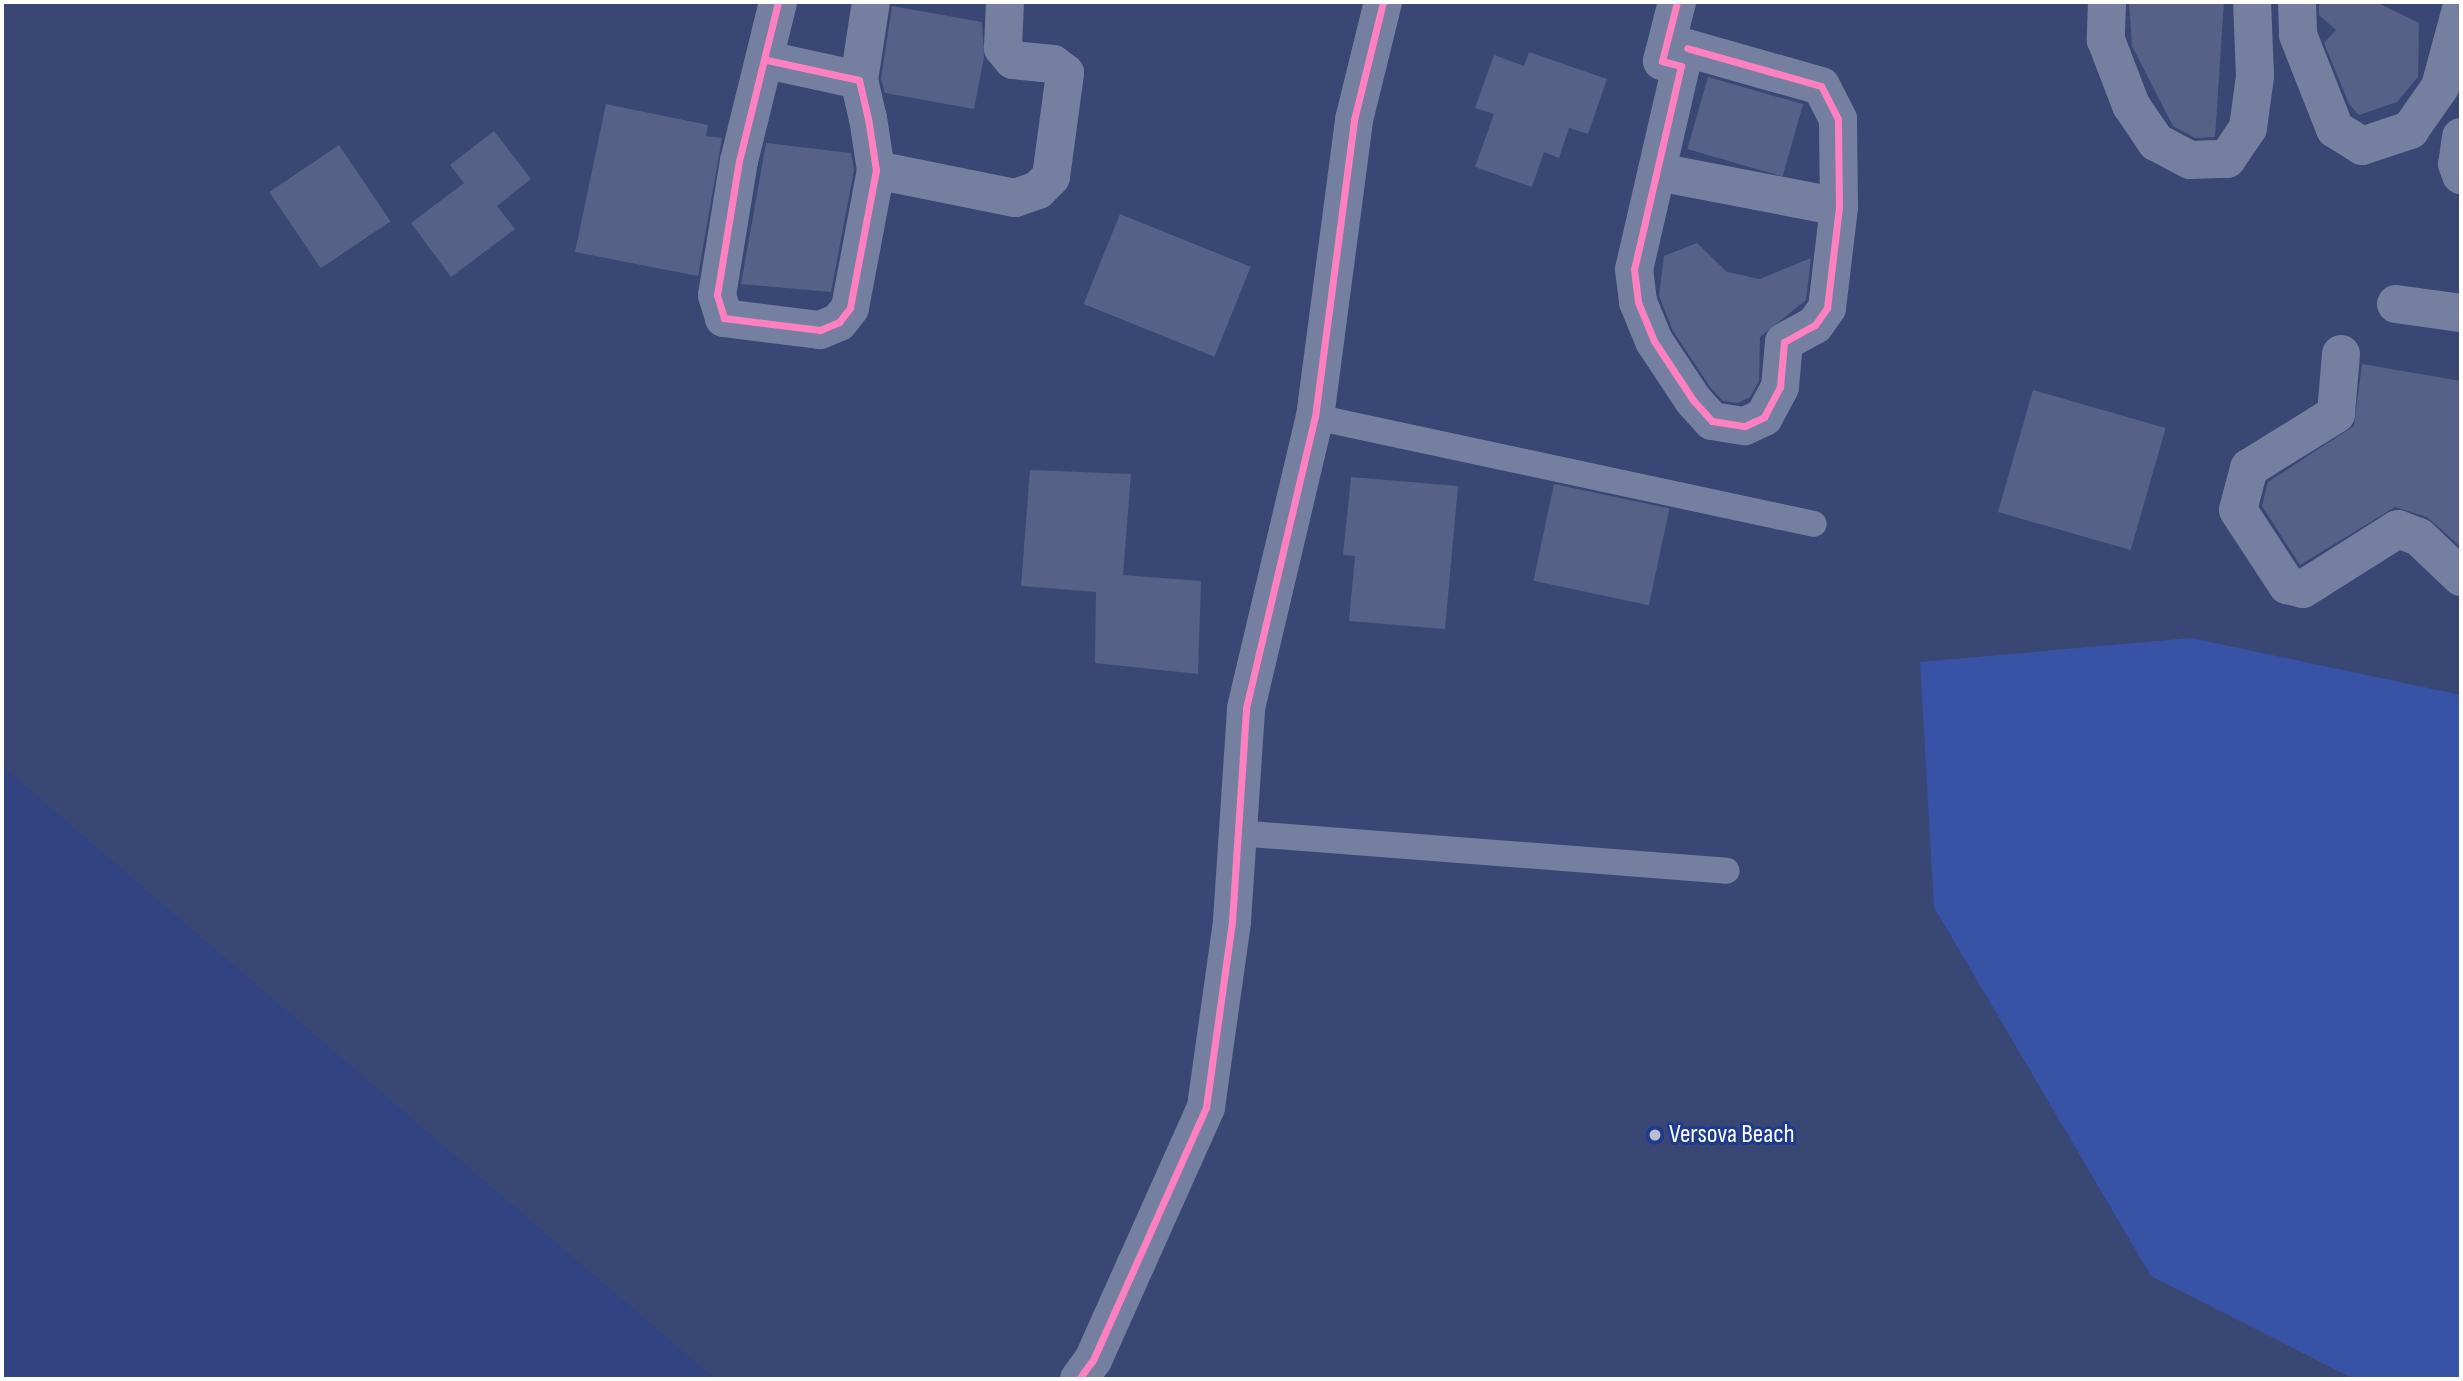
<!DOCTYPE html>
<html>
<head>
<meta charset="utf-8">
<style>
  body { margin:0 }
  #map { position:relative; width:2463px; height:1381px; overflow:hidden; background:#394775; font-family:"Sofia Sans Condensed",sans-serif }
  div>[style] { position:absolute }
  .green>* { inset:0; background:#3852a6 }
  .water>* { inset:0; background:#314381 }
  .building>* { inset:0; background:#556186; transform-origin:0 0 }
  .lane>* { height:26px; margin:-13px; padding:0 13px; transform-origin:13px; border-radius:13px; background:#7580a0 }
  .street>* { height:38px; margin:-19px; padding:0 19px; transform-origin:19px; border-radius:19px; background:#7580a0 }
  .cycleway>* { height:7px; margin:-3.5px; padding:0 3.5px; transform-origin:3.5px; border-radius:3.5px; background:#ff80c0 }
  .dots>* { width:19px; height:19px; translate:-50% -50%; box-sizing:border-box; border:4px solid #203a8e; border-radius:50% }
  span { translate:-50% -50%; white-space:nowrap; text-align:center; line-height:1.15; -webkit-text-stroke:6px #203a8e; paint-order:stroke }
  .poi-label { font-size:26px; color:#fff }
  .left { translate:0 -50%; text-align:left }
  .frame { position:absolute; inset:0; border:4px solid #fff; pointer-events:none }
</style>
</head>
<body>
<div id="map">
  <div class="green">
    <div style="clip-path:polygon(2191px 638px,2461px 695px,2461px 1379px,2354px 1379px,2151px 1276px,1934px 907px,1920px 662px)"></div>
  </div>
  <div class="water">
    <div style="clip-path:polygon(2px 766px,702px 1368px,715px 1379px,2px 1379px)"></div>
  </div>
  <div class="building">
    <div style="clip-path:polygon(2129px 2px,2224px 2px,2215px 137px,2195px 138px,2173px 126px,2132px 46px)"></div>
    <div style="clip-path:polygon(2319px 2px,2376px 2px,2419px 23px,2418px 77px,2397px 102px,2359px 115px,2349px 104px,2324px 43px,2336px 30px,2319px 15px)"></div>
    <div style="clip-path:polygon(892px 6px,982px 22px,984px 57px,974px 109px,885px 93px,881px 79px)"></div>
    <div style="clip-path:polygon(1529px 52px,1607px 79px,1588px 134px,1569px 128px,1559px 158px,1544px 152px,1532px 187px,1475px 167px,1494px 114px,1475px 108px,1494px 55px,1524px 66px)"></div>
    <div style="left:1708px;top:77px;width:99px;height:75px;rotate:16deg"></div>
    <div style="clip-path:polygon(606px 104px,708px 125px,706px 136px,722px 138px,698px 276px,575px 252px)"></div>
    <div style="clip-path:polygon(494px 131px,531px 179px,497px 206px,515px 229px,451px 277px,411px 223px,464px 183px,450px 165px)"></div>
    <div style="clip-path:polygon(766px 143px,851px 153px,854px 170px,831px 292px,741px 284px)"></div>
    <div style="left:339px;top:145px;width:92px;height:84px;rotate:56deg"></div>
    <div style="left:1120px;top:214px;width:141px;height:97px;rotate:22deg"></div>
    <div style="clip-path:polygon(1697px 243px,1727px 272px,1760px 279px,1811px 258px,1806px 300px,1760px 337px,1759px 381px,1750px 397px,1738px 403px,1723px 401px,1710px 387px,1673px 331px,1659px 296px,1664px 256px)"></div>
    <div style="clip-path:polygon(2362px 364px,2461px 381px,2461px 547px,2427px 517px,2395px 507px,2300px 565px,2262px 506px,2268px 482px,2354px 426px)"></div>
    <div style="left:2033px;top:390px;width:138px;height:127px;rotate:16deg"></div>
    <div style="clip-path:polygon(1030px 470px,1131px 474px,1123px 575px,1201px 581px,1198px 674px,1095px 663px,1096px 592px,1021px 586px)"></div>
    <div style="clip-path:polygon(1351px 477px,1458px 486px,1445px 629px,1349px 621px,1355px 556px,1343px 555px)"></div>
    <div style="left:1554px;top:484px;width:118px;height:99px;rotate:12deg"></div>
  </div>
  <div class="lane">
    <div style="left:1315px;top:417px;width:510px;rotate:12.1deg"></div>
    <div style="left:1237px;top:833px;width:491px;rotate:4.4deg"></div>
  </div>
  <div class="street">
    <div style="left:1677px;top:2px;width:61px;rotate:104.3deg"></div>
    <div style="left:1662px;top:61px;width:20px;rotate:15deg"></div>
    <div style="left:1681px;top:66px;width:208px;rotate:103deg"></div>
    <div style="left:1634px;top:269px;width:33px;rotate:83deg"></div>
    <div style="left:1638px;top:302px;width:42px;rotate:67.7deg"></div>
    <div style="left:1654px;top:341px;width:71px;rotate:56.5deg"></div>
    <div style="left:1693px;top:400px;width:28px;rotate:48deg"></div>
    <div style="left:1712px;top:421px;width:33px;rotate:9deg"></div>
    <div style="left:1745px;top:426px;width:21px;rotate:-25deg"></div>
    <div style="left:1764px;top:417px;width:34px;rotate:-62deg"></div>
    <div style="left:1780px;top:387px;width:45px;rotate:-84.9deg"></div>
    <div style="left:1784px;top:342px;width:35px;rotate:-29deg"></div>
    <div style="left:1815px;top:325px;width:21px;rotate:-55deg"></div>
    <div style="left:1827px;top:308px;width:102px;rotate:-83.2deg"></div>
    <div style="left:1839px;top:207px;width:88px;rotate:-90.7deg"></div>
    <div style="left:1838px;top:119px;width:37px;rotate:-117deg"></div>
    <div style="left:1821px;top:86px;width:139px;rotate:-164.2deg"></div>
    <div style="left:2107px;top:2px;width:38px;rotate:92deg"></div>
    <div style="left:2106px;top:40px;width:70px;rotate:69deg"></div>
    <div style="left:2131px;top:105px;width:45px;rotate:56deg"></div>
    <div style="left:2156px;top:142px;width:38px;rotate:28deg"></div>
    <div style="left:2190px;top:160px;width:37px;rotate:-2deg"></div>
    <div style="left:2227px;top:159px;width:37px;rotate:-56deg"></div>
    <div style="left:2248px;top:128px;width:52px;rotate:-82.3deg"></div>
    <div style="left:2255px;top:76px;width:74px;rotate:-92.3deg"></div>
    <div style="left:2297px;top:2px;width:33px;rotate:88deg"></div>
    <div style="left:2298px;top:35px;width:101px;rotate:68.5deg"></div>
    <div style="left:2335px;top:129px;width:32px;rotate:32deg"></div>
    <div style="left:2362px;top:146px;width:51px;rotate:-18.4deg"></div>
    <div style="left:2410px;top:130px;width:52px;rotate:-55.1deg"></div>
    <div style="left:2440px;top:87px;width:81px;rotate:-74.9deg"></div>
    <div style="left:767px;top:60px;width:94px;rotate:12.3deg"></div>
    <div style="left:859px;top:80px;width:39px;rotate:77deg"></div>
    <div style="left:868px;top:118px;width:53px;rotate:81.3deg"></div>
    <div style="left:876px;top:170px;width:140px;rotate:100.7deg"></div>
    <div style="left:850px;top:308px;width:18px;rotate:128deg"></div>
    <div style="left:839px;top:322px;width:21px;rotate:157deg"></div>
    <div style="left:820px;top:330px;width:97px;rotate:-172.9deg"></div>
    <div style="left:724px;top:318px;width:24px;rotate:-107deg"></div>
    <div style="left:717px;top:295px;width:136px;rotate:-80.7deg"></div>
    <div style="left:739px;top:161px;width:164px;rotate:-76.2deg"></div>
    <div style="left:859px;top:80px;width:79px;rotate:-81.3deg"></div>
    <div style="left:2461px;top:137px;width:27px;rotate:98deg"></div>
    <div style="left:2457px;top:164px;width:12px;rotate:70deg"></div>
    <div style="left:876px;top:170px;width:142px;rotate:11.4deg"></div>
    <div style="left:1015px;top:198px;width:24px;rotate:-19deg"></div>
    <div style="left:1038px;top:190px;width:18px;rotate:-45deg"></div>
    <div style="left:1051px;top:177px;width:105px;rotate:-82.3deg"></div>
    <div style="left:1065px;top:73px;width:15px;rotate:-143deg"></div>
    <div style="left:1053px;top:64px;width:40px;rotate:-174.3deg"></div>
    <div style="left:1013px;top:60px;width:16px;rotate:-130deg"></div>
    <div style="left:1003px;top:48px;width:46px;rotate:-87.5deg"></div>
    <div style="left:1658px;top:172px;width:184px;rotate:10.9deg"></div>
    <div style="left:2396px;top:304px;width:66px;rotate:7.9deg"></div>
    <div style="left:2341px;top:354px;width:60px;rotate:94.8deg"></div>
    <div style="left:2336px;top:414px;width:102px;rotate:148.2deg"></div>
    <div style="left:2249px;top:468px;width:43px;rotate:104.7deg"></div>
    <div style="left:2238px;top:510px;width:90px;rotate:56.8deg"></div>
    <div style="left:2287px;top:585px;width:16px;rotate:14deg"></div>
    <div style="left:2303px;top:589px;width:112px;rotate:-32.3deg"></div>
    <div style="left:2398px;top:529px;width:22px;rotate:21deg"></div>
    <div style="left:2419px;top:537px;width:58px;rotate:43.6deg"></div>
    <div style="left:1079px;top:1379px;width:24px;rotate:-54deg"></div>
    <div style="left:1093px;top:1360px;width:277px;rotate:-65.9deg"></div>
    <div style="left:1206px;top:1107px;width:188px;rotate:-82deg"></div>
    <div style="left:1232px;top:921px;width:213px;rotate:-86.2deg"></div>
    <div style="left:1246px;top:708px;width:299px;rotate:-76.7deg"></div>
    <div style="left:1315px;top:417px;width:300px;rotate:-82.5deg"></div>
    <div style="left:1354px;top:120px;width:122px;rotate:-76.2deg"></div>
  </div>
  <div class="cycleway">
    <div style="left:1677px;top:2px;width:61px;rotate:104.3deg"></div>
    <div style="left:1662px;top:61px;width:20px;rotate:15deg"></div>
    <div style="left:1681px;top:66px;width:208px;rotate:103deg"></div>
    <div style="left:1634px;top:269px;width:33px;rotate:83deg"></div>
    <div style="left:1638px;top:302px;width:42px;rotate:67.7deg"></div>
    <div style="left:1654px;top:341px;width:71px;rotate:56.5deg"></div>
    <div style="left:1693px;top:400px;width:28px;rotate:48deg"></div>
    <div style="left:1712px;top:421px;width:33px;rotate:9deg"></div>
    <div style="left:1745px;top:426px;width:21px;rotate:-25deg"></div>
    <div style="left:1764px;top:417px;width:34px;rotate:-62deg"></div>
    <div style="left:1780px;top:387px;width:45px;rotate:-84.9deg"></div>
    <div style="left:1784px;top:342px;width:35px;rotate:-29deg"></div>
    <div style="left:1815px;top:325px;width:21px;rotate:-55deg"></div>
    <div style="left:1827px;top:308px;width:102px;rotate:-83.2deg"></div>
    <div style="left:1839px;top:207px;width:88px;rotate:-90.7deg"></div>
    <div style="left:1838px;top:119px;width:37px;rotate:-117deg"></div>
    <div style="left:1821px;top:86px;width:139px;rotate:-164.2deg"></div>
    <div style="left:767px;top:60px;width:94px;rotate:12.3deg"></div>
    <div style="left:859px;top:80px;width:39px;rotate:77deg"></div>
    <div style="left:868px;top:118px;width:53px;rotate:81.3deg"></div>
    <div style="left:876px;top:170px;width:140px;rotate:100.7deg"></div>
    <div style="left:850px;top:308px;width:18px;rotate:128deg"></div>
    <div style="left:839px;top:322px;width:21px;rotate:157deg"></div>
    <div style="left:820px;top:330px;width:97px;rotate:-172.9deg"></div>
    <div style="left:724px;top:318px;width:24px;rotate:-107deg"></div>
    <div style="left:717px;top:295px;width:136px;rotate:-80.7deg"></div>
    <div style="left:739px;top:161px;width:164px;rotate:-76.2deg"></div>
    <div style="left:1079px;top:1379px;width:24px;rotate:-54deg"></div>
    <div style="left:1093px;top:1360px;width:277px;rotate:-65.9deg"></div>
    <div style="left:1206px;top:1107px;width:188px;rotate:-82deg"></div>
    <div style="left:1232px;top:921px;width:213px;rotate:-86.2deg"></div>
    <div style="left:1246px;top:708px;width:299px;rotate:-76.7deg"></div>
    <div style="left:1315px;top:417px;width:300px;rotate:-82.5deg"></div>
    <div style="left:1354px;top:120px;width:122px;rotate:-76.2deg"></div>
  </div>
  <div class="dots">
    <div style="left:1655px;top:1135px;background:#babfcf"></div>
  </div>
  <div class="poi-label">
    <span class="left" style="left:1669px;top:1135px">Versova Beach</span>
  </div>
  <div class="frame"></div>
</div>
</body>
</html>
